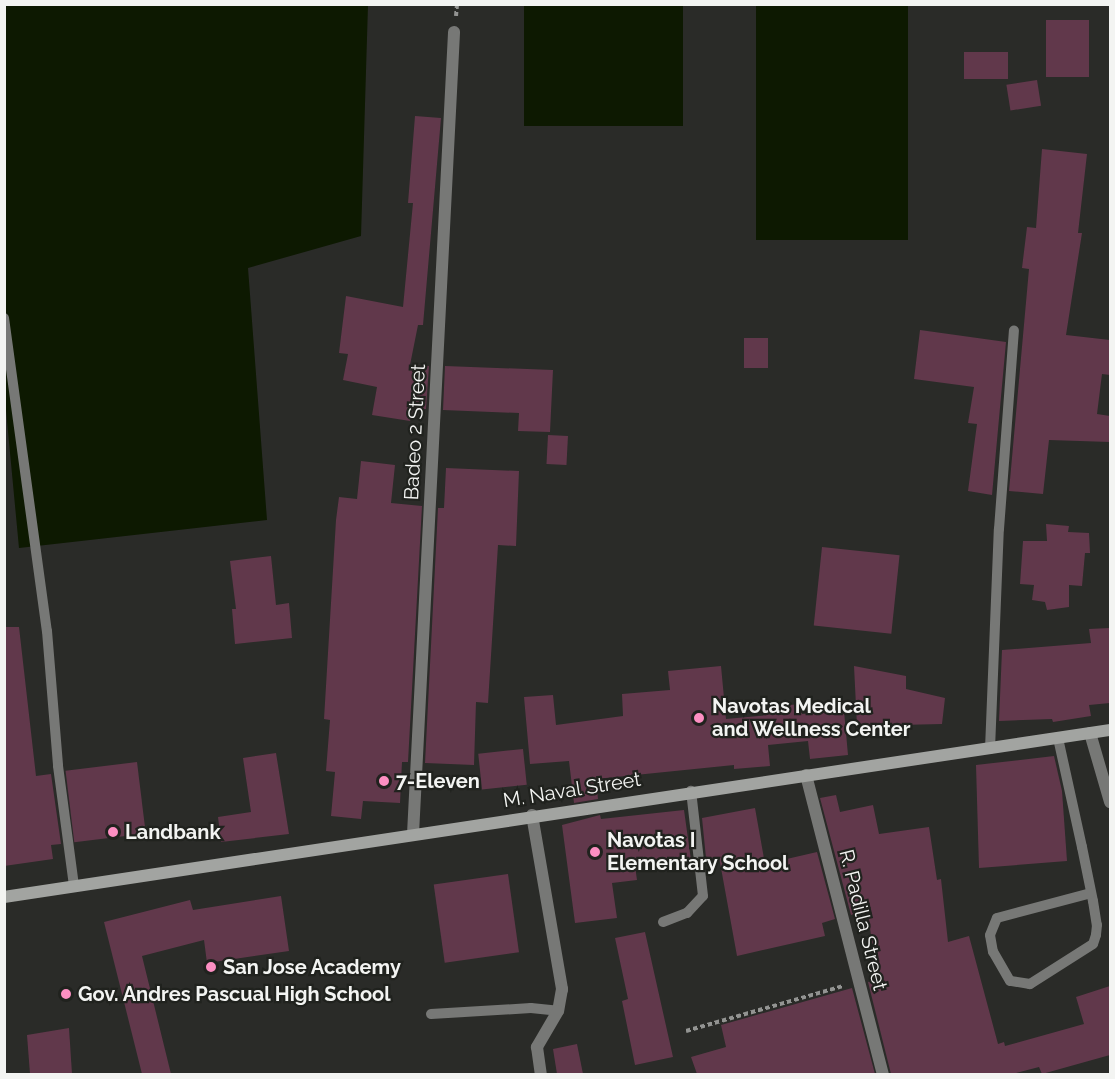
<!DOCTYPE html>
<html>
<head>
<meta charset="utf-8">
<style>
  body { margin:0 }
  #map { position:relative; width:1115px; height:1079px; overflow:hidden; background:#2a2b28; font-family:Raleway,sans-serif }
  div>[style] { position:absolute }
  .water>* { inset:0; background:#0d1901; transform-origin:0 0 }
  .building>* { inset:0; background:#61384b; transform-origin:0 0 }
  .path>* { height:4px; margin-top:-2px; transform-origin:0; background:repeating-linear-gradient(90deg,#939492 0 4.5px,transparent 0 7.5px) }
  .service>* { height:10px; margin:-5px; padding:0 5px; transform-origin:5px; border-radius:5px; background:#777876 }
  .minor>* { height:12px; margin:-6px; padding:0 6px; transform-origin:6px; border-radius:6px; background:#777876 }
  .tertiary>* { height:12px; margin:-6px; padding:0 6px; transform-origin:6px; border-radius:6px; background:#777876 }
  .secondary>* { height:12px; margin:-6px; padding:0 6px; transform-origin:6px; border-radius:6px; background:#a2a4a1 }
  .dots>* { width:16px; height:16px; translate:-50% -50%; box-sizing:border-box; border:3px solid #20221e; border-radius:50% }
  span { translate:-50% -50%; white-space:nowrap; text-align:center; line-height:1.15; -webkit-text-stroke:4.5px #20221e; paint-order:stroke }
  .street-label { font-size:20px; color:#f3f4f2 }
  .poi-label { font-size:20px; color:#f3f4f2; font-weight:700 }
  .left { translate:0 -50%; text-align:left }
  .frame { position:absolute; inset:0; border:6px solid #f3f4f2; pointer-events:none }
</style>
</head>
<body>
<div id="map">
  <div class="water">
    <div style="clip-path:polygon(4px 5px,368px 5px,361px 236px,248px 268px,267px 520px,19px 548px,4px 389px)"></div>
    <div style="left:524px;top:5px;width:159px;height:121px"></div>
    <div style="left:756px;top:5px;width:152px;height:235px"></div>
  </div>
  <div class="building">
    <div style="left:1046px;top:20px;width:43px;height:57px"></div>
    <div style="left:964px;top:52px;width:44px;height:27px"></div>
    <div style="left:1037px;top:80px;width:26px;height:31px;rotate:81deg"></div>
    <div style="clip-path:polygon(415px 116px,441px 118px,423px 325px,418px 325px,410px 365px,429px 366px,426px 409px,413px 409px,410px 421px,372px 415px,377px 387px,343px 380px,348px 354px,339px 353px,346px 296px,403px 307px,413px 203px,408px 203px)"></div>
    <div style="clip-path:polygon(1042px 149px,1087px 154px,1078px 233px,1082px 233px,1066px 335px,1110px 340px,1110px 375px,1102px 374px,1097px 414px,1110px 416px,1110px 442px,1049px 440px,1043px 494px,1009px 491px,1029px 269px,1022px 268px,1027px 227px,1036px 228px)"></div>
    <div style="clip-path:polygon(920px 330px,1006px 342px,992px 495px,968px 491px,977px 424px,968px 423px,974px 387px,914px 379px)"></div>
    <div style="left:768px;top:338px;width:30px;height:24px;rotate:90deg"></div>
    <div style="clip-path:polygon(445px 366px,553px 370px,550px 432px,518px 431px,519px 413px,443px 410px)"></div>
    <div style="left:548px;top:435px;width:20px;height:29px;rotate:3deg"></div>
    <div style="clip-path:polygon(361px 461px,395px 465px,391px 503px,422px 506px,408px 762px,402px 762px,400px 803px,363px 801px,361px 819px,331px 816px,335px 772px,326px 771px,330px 720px,324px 719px,336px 520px,339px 497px,357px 499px)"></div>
    <div style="clip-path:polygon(446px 468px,519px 471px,516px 546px,498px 545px,488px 703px,476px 702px,474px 765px,425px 763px,438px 508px,444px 508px)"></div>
    <div style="clip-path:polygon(1046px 524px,1069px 526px,1068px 532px,1089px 533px,1090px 553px,1085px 553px,1082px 586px,1069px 585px,1069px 607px,1047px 610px,1045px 602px,1032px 600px,1034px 585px,1020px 584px,1023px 541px,1047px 541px)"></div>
    <div style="left:822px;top:547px;width:78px;height:79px;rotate:6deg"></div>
    <div style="clip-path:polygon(271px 556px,276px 605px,289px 603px,292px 638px,235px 644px,232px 609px,236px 609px,230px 561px)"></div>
    <div style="clip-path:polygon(4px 627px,19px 627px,36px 776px,51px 774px,61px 844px,51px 845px,53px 859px,4px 866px)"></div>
    <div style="clip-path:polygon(1110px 628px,1110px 703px,1089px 705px,1091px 716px,1053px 722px,1052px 719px,999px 721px,1002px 650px,1091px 643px,1089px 629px)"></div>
    <div style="clip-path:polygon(721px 666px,726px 719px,768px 715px,768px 707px,801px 704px,802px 714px,844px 711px,848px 755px,810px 759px,808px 741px,768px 745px,770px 766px,734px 769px,734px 765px,596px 779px,598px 799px,574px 803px,569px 761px,530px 764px,524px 697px,553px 695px,556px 725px,623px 716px,622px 694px,670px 690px,668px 671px)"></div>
    <div style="clip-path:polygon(854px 666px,906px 676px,906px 689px,945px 698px,942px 724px,857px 726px)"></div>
    <div style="left:523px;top:749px;width:36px;height:45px;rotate:84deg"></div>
    <div style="clip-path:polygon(276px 753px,289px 834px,221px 842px,218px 817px,251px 812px,243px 758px)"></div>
    <div style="clip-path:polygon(1054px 756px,1062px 791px,1067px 861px,979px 868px,976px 765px)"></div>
    <div style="left:137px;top:762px;width:72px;height:72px;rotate:83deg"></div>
    <div style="clip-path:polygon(836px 795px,840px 812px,873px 805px,879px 834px,929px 827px,937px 880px,941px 879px,948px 942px,969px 936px,998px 1044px,1004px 1042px,1005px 1046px,1084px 1024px,1076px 997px,1110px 986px,1110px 1055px,1042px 1074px,1039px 1067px,1012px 1074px,891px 1074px,868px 982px,876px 980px,868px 910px,851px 915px,820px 798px)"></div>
    <div style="clip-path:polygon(755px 808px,765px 864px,817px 852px,835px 919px,822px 923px,825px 936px,737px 956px,719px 857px,706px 858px,702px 818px)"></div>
    <div style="clip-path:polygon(684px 810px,691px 860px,635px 866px,637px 880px,612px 883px,617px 918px,575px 923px,562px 825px,600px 815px,601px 819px)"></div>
    <div style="left:508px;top:874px;width:79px;height:75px;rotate:82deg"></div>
    <div style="clip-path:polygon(281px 896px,289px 951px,207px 963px,204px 940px,142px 956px,171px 1074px,142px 1074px,104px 922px,190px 900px,193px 910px)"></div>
    <div style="clip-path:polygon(645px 932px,673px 1057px,635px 1065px,622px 1001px,628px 999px,615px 938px)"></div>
    <div style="clip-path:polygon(852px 988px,875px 1074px,697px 1074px,691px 1057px,726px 1047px,721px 1025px)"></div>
    <div style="clip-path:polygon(69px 1028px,72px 1074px,30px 1074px,27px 1035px)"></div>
    <div style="clip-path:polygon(577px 1044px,583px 1074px,557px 1074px,553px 1049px)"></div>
  </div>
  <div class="path">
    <div style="left:456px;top:16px;width:12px;rotate:-85deg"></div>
    <div style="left:686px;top:1031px;width:163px;rotate:-16deg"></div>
  </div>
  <div class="service">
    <div style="left:4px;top:318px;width:316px;rotate:82.2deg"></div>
    <div style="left:47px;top:631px;width:135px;rotate:85.3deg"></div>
    <div style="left:58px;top:766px;width:121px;rotate:82.4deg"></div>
    <div style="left:1058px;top:738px;width:112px;rotate:77.6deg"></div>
    <div style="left:1082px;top:847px;width:55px;rotate:78.5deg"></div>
    <div style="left:1093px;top:901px;width:24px;rotate:81deg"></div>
    <div style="left:1097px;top:925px;width:10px;rotate:96deg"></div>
    <div style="left:1096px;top:935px;width:9px;rotate:108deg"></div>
    <div style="left:1093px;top:944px;width:75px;rotate:147.6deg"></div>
    <div style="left:1030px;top:984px;width:20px;rotate:-171deg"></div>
    <div style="left:1010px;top:981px;width:34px;rotate:-120deg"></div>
    <div style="left:993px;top:952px;width:17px;rotate:-100deg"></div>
    <div style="left:990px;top:935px;width:18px;rotate:-68deg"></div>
    <div style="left:997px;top:918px;width:97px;rotate:-14.9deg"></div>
    <div style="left:990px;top:749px;width:220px;rotate:-87.7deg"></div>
    <div style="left:999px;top:529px;width:199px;rotate:-85.7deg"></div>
    <div style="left:663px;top:922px;width:26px;rotate:-21deg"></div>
    <div style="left:687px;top:913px;width:23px;rotate:-47deg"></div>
    <div style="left:703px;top:896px;width:106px;rotate:-96.5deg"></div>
    <div style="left:431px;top:1014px;width:100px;rotate:-3.4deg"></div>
    <div style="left:531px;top:1008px;width:27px;rotate:6deg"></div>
  </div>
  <div class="minor">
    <div style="left:1090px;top:733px;width:72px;rotate:73.8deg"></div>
    <div style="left:806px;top:775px;width:309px;rotate:75.6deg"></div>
    <div style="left:413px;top:834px;width:803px;rotate:-87.07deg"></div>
  </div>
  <div class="tertiary">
    <div style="left:532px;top:815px;width:177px;rotate:80.2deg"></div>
    <div style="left:562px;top:989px;width:22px;rotate:100deg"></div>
    <div style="left:558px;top:1011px;width:42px;rotate:120.3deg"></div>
    <div style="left:537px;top:1047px;width:27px;rotate:82deg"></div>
  </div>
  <div class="secondary">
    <div style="left:4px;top:897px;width:1119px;rotate:-8.59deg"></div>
  </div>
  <div class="dots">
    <div style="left:699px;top:718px;background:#fc8fc2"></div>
    <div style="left:384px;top:781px;background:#fc8fc2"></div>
    <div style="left:113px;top:832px;background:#fc8fc2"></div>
    <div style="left:595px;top:852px;background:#fc8fc2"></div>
    <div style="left:211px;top:967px;background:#fc8fc2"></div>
    <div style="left:66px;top:994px;background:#fc8fc2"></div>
  </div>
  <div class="street-label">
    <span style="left:415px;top:432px;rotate:-87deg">Badeo 2 Street</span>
    <span style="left:572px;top:790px;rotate:-9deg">M. Naval Street</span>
    <span style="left:863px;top:920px;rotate:76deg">R. Padilla Street</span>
  </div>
  <div class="poi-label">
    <span class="left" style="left:712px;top:718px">Navotas Medical<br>and Wellness Center</span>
    <span class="left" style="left:396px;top:781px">7-Eleven</span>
    <span class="left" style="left:125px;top:832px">Landbank</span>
    <span class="left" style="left:607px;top:852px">Navotas I<br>Elementary School</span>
    <span class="left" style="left:223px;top:967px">San Jose Academy</span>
    <span class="left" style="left:78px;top:994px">Gov. Andres Pascual High School</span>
  </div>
  <div class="frame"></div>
</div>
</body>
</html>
